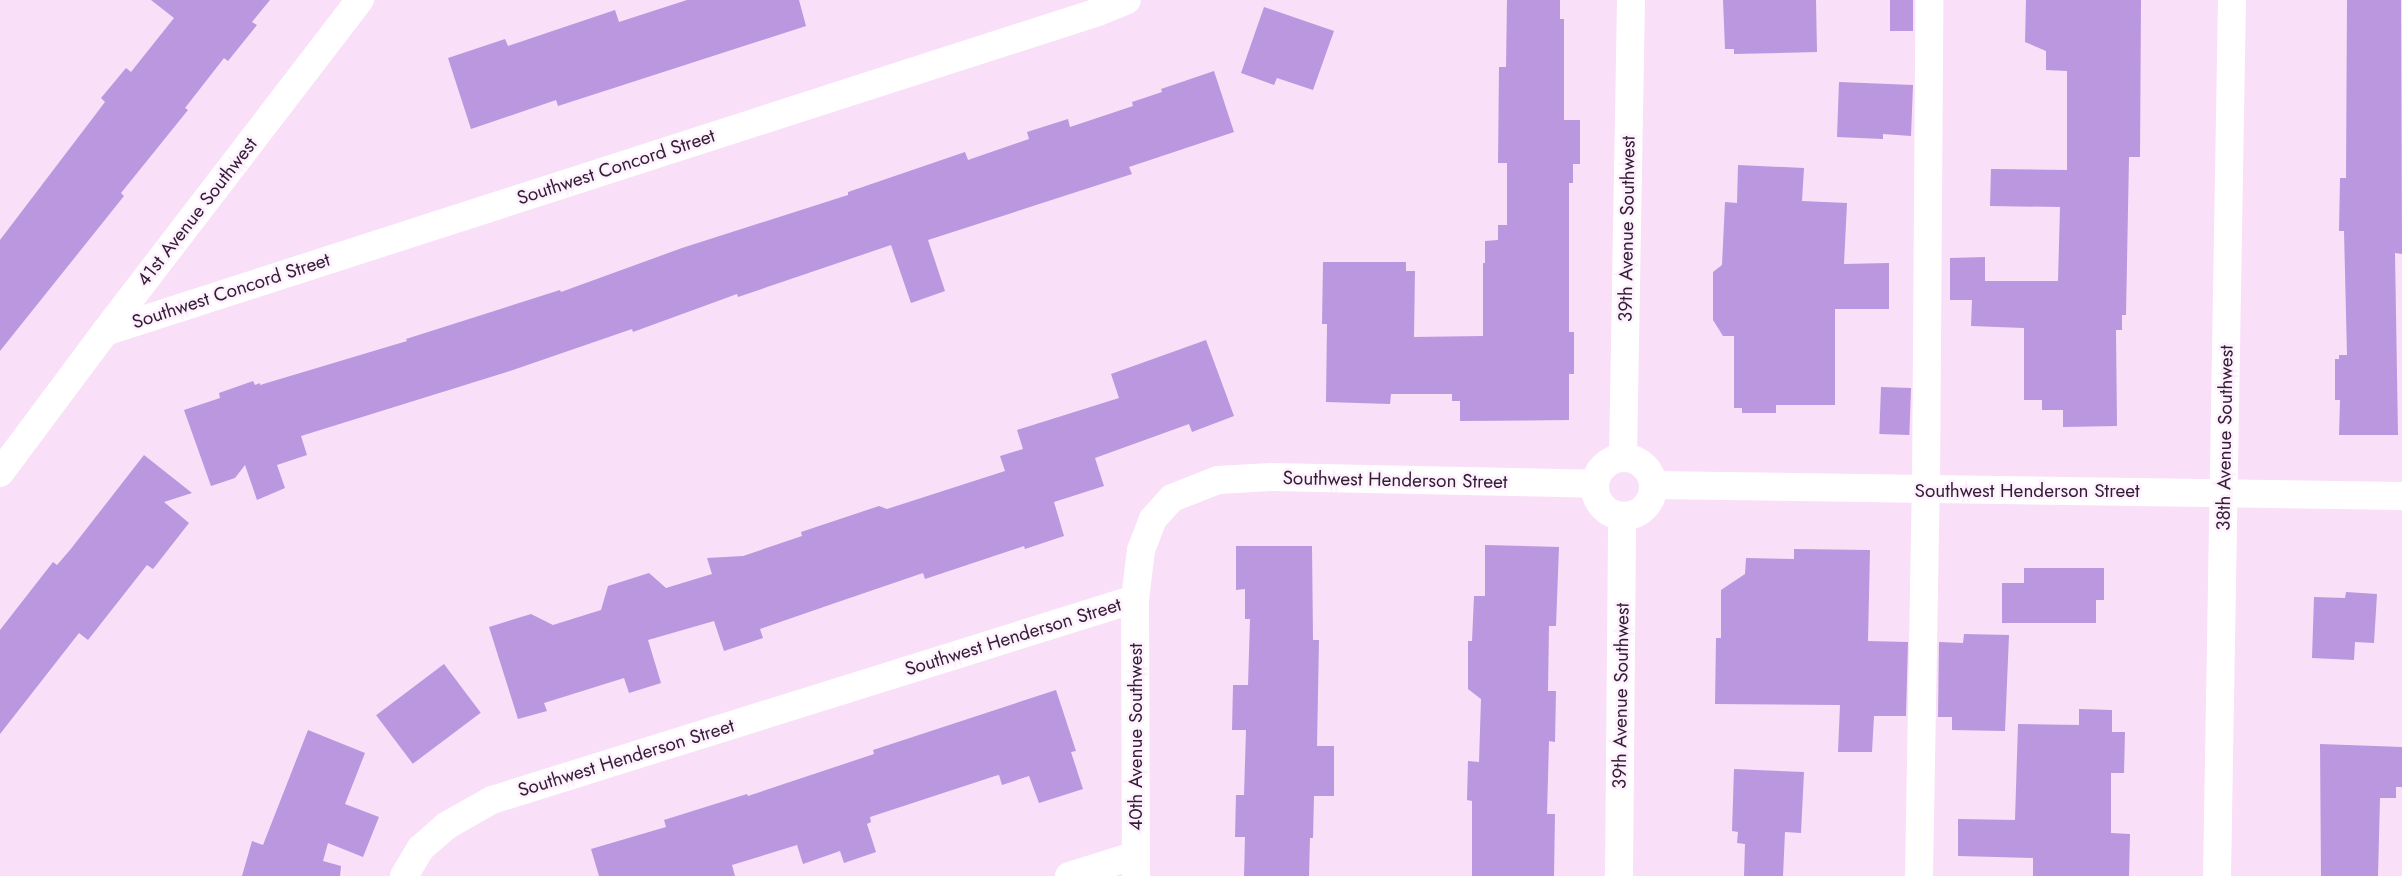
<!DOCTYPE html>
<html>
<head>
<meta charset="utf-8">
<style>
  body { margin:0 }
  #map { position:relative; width:2402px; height:876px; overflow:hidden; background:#f9dff8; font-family:Jost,sans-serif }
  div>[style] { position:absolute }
  .building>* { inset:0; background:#ba97de; transform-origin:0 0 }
  .minor>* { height:28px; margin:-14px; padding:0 14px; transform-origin:14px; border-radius:14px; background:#fff }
  .minor>.ring { margin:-14px; padding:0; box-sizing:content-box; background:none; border:28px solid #fff; border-radius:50% }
  span { translate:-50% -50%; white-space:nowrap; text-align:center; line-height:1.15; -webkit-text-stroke:5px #fef1fe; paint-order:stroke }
  .street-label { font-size:19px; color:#341d34 }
</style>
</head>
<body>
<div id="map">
  <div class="building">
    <div style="clip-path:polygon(151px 0,270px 0,252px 22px,257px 25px,228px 61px,224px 58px,185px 108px,188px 110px,121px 193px,124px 196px,0 351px,0 240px,105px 102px,101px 98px,126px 68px,131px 72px,174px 18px)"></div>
    <div style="clip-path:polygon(687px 0,799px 0,806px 26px,558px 106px,556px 100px,471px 129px,448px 58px,505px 39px,508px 46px,615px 10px,619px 22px)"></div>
    <div style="clip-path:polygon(1507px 0,1560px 0,1560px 19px,1564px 19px,1564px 120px,1580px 120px,1580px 164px,1573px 164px,1573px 183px,1569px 183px,1569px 332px,1574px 332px,1574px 374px,1569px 374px,1569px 420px,1460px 421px,1460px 401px,1452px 401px,1452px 394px,1391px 394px,1390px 404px,1326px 402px,1327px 324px,1322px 324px,1323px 262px,1406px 262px,1406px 271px,1415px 271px,1414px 337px,1483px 336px,1483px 263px,1485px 263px,1485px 241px,1498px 240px,1498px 225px,1507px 225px,1507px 163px,1498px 163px,1499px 67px,1506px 67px)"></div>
    <div style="clip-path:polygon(1723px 0,1816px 0,1817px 52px,1734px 54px,1734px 49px,1725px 49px)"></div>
    <div style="left:1890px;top:0;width:23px;height:31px"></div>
    <div style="clip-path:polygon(2026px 0,2141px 0,2140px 157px,2129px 157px,2126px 315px,2122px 315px,2122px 330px,2116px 330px,2117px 426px,2063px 427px,2063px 410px,2042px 410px,2042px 400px,2024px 400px,2024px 328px,1971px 326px,1972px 300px,1950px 300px,1950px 258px,1985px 257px,1985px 281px,2058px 281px,2060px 207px,1990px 206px,1991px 169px,2067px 170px,2067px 71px,2046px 70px,2046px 51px,2025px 42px)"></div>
    <div style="clip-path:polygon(2347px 0,2401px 0,2402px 254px,2395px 253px,2398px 435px,2339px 435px,2340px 400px,2335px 400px,2335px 359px,2339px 359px,2339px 355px,2347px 355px,2344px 231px,2339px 231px,2340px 178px,2346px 178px)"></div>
    <div style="clip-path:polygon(1264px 7px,1334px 31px,1313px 90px,1277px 78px,1274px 85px,1241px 73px)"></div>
    <div style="clip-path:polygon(1214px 71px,1234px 132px,1129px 167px,1132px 174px,928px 240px,945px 291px,911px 303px,891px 245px,738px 297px,737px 294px,633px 332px,632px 329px,510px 371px,301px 436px,307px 455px,277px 465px,285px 488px,257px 500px,245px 465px,235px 478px,211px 486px,184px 410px,220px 398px,219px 393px,253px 381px,255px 385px,260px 383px,260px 385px,407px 341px,406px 339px,560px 290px,561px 292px,682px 248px,848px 195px,848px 192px,965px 152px,968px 160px,1029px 139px,1027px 132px,1068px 119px,1070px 127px,1133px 106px,1132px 102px,1162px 92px,1161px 89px)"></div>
    <div style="clip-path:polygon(1839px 82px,1913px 85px,1911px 136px,1883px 134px,1883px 139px,1837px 137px)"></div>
    <div style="clip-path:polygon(1738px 165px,1804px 168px,1802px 201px,1847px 203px,1844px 264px,1889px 263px,1889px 309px,1835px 309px,1835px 405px,1776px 405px,1776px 413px,1742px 413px,1742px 408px,1734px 408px,1734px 336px,1723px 336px,1713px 320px,1713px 272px,1722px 265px,1725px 202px,1737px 203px)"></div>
    <div style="clip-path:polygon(1206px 340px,1234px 416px,1192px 432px,1189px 424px,1095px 458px,1104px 486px,1054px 502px,1064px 536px,1025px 549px,1024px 546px,925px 579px,923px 573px,838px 602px,760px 629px,763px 638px,724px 651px,714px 621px,648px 640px,661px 683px,629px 693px,624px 678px,544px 703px,547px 711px,518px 719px,489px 627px,531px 614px,553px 625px,601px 610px,608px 586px,649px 573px,666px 588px,712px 574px,707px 558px,743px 556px,802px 536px,801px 532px,879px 506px,887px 509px,1005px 471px,1000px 456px,1023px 449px,1017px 430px,1119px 398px,1111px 374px)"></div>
    <div style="left:1881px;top:387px;width:30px;height:47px;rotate:2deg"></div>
    <div style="clip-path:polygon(144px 455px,192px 493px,164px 502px,189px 523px,153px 569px,147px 565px,88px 640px,79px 633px,0 734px,0 630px,53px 562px,57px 565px,70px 550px)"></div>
    <div style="clip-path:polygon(1485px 545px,1559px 547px,1556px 626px,1549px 626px,1548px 691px,1556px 691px,1555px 742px,1549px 741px,1547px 814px,1555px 814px,1554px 876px,1472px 876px,1472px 801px,1467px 800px,1468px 761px,1479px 762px,1481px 699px,1468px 689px,1468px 641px,1472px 641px,1474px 596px,1485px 596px)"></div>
    <div style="clip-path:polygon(1236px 546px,1312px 546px,1313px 640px,1319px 640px,1317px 746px,1334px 746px,1334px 796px,1314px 796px,1313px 838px,1310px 838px,1309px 876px,1244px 876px,1245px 837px,1235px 837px,1236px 795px,1244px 795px,1246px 730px,1232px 730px,1233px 685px,1248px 685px,1250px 619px,1245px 619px,1245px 589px,1236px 590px)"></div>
    <div style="clip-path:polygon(1794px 549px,1870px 550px,1868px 641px,1908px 642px,1906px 716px,1874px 716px,1872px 752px,1838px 752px,1840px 705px,1715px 704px,1716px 638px,1721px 638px,1721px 590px,1745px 574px,1746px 558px,1794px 559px)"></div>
    <div style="clip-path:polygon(2024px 568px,2104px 568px,2104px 600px,2096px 600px,2096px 623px,2002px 623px,2002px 583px,2024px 583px)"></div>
    <div style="clip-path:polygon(2346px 592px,2377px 594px,2374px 643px,2355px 642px,2354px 660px,2312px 658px,2314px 597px,2345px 598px)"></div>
    <div style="clip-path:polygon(1964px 634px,2009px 635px,2005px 731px,1952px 730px,1952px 717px,1938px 717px,1939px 642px,1963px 643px)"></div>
    <div style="left:444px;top:664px;width:61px;height:85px;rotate:53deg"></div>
    <div style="clip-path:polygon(1056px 690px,1076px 751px,1071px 752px,1083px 789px,1039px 803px,1029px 776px,1002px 785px,999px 775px,995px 776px,870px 817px,871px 822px,867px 824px,876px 852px,844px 863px,840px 851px,803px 864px,797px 845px,732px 865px,735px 876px,599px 876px,591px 849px,666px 827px,664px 820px,747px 794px,748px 796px,874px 754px,873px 750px)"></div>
    <div style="clip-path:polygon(2079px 709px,2112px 710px,2112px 732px,2125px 732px,2124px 773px,2111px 773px,2111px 833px,2130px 834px,2129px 876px,2033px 876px,2033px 858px,1958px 856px,1958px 819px,2015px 820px,2018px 724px,2079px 725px)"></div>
    <div style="clip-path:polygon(308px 730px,365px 753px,345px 804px,379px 817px,363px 857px,328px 843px,323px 861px,341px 866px,340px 876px,242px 876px,252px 841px,263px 845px)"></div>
    <div style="clip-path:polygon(2320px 744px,2402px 747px,2402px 787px,2396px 787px,2396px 798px,2380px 798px,2378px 876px,2321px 876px)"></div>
    <div style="clip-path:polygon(1734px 769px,1804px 772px,1801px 833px,1785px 832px,1783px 876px,1744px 876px,1745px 844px,1737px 843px,1738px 832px,1732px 831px)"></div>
  </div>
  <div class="minor">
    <div style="left:105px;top:332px;width:1043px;rotate:-17.86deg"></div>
    <div style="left:1098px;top:12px;width:31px;rotate:-22deg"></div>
    <div style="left:1623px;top:458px;width:458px;rotate:-89deg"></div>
    <div class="ring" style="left:1595px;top:458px;width:30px;height:30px"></div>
    <div style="left:0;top:473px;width:176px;rotate:-53.3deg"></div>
    <div style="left:105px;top:332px;width:419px;rotate:-52.5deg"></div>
    <div style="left:1653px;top:485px;width:749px;rotate:0.84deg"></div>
    <div style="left:1135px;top:599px;width:277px;rotate:89.8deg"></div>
    <div style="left:404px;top:876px;width:33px;rotate:-59deg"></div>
    <div style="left:421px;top:848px;width:33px;rotate:-41deg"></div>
    <div style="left:446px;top:826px;width:53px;rotate:-29.5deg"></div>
    <div style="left:492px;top:800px;width:674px;rotate:-17.36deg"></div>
    <div style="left:1135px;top:599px;width:49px;rotate:-83deg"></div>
    <div style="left:1141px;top:550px;width:33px;rotate:-69deg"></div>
    <div style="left:1153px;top:519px;width:28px;rotate:-48deg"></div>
    <div style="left:1172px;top:498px;width:49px;rotate:-21.4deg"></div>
    <div style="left:1218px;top:480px;width:53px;rotate:-3.2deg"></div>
    <div style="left:1271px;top:477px;width:324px;rotate:1.2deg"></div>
    <div style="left:1069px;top:876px;width:70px;rotate:-17.4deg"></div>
    <div style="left:1619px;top:876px;width:360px;rotate:-89.5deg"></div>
    <div style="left:1919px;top:876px;width:386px;rotate:-89deg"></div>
    <div style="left:1926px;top:490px;width:490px;rotate:-89.6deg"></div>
    <div style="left:2217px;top:876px;width:876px;rotate:-89.02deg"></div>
  </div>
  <div class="street-label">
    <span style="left:616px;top:167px;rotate:-18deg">Southwest Concord Street</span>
    <span style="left:197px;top:212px;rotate:-52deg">41st Avenue Southwest</span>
    <span style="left:1627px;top:229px;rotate:-89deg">39th Avenue Southwest</span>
    <span style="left:231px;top:291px;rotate:-18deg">Southwest Concord Street</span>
    <span style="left:2225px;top:438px;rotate:-89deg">38th Avenue Southwest</span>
    <span style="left:1395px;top:480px;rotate:1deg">Southwest Henderson Street</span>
    <span style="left:2027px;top:491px">Southwest Henderson Street</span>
    <span style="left:1013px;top:637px;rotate:-17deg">Southwest Henderson Street</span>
    <span style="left:1621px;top:696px;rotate:-89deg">39th Avenue Southwest</span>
    <span style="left:1136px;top:737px;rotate:-90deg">40th Avenue Southwest</span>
    <span style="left:626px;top:758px;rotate:-17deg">Southwest Henderson Street</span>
  </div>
</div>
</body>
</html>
